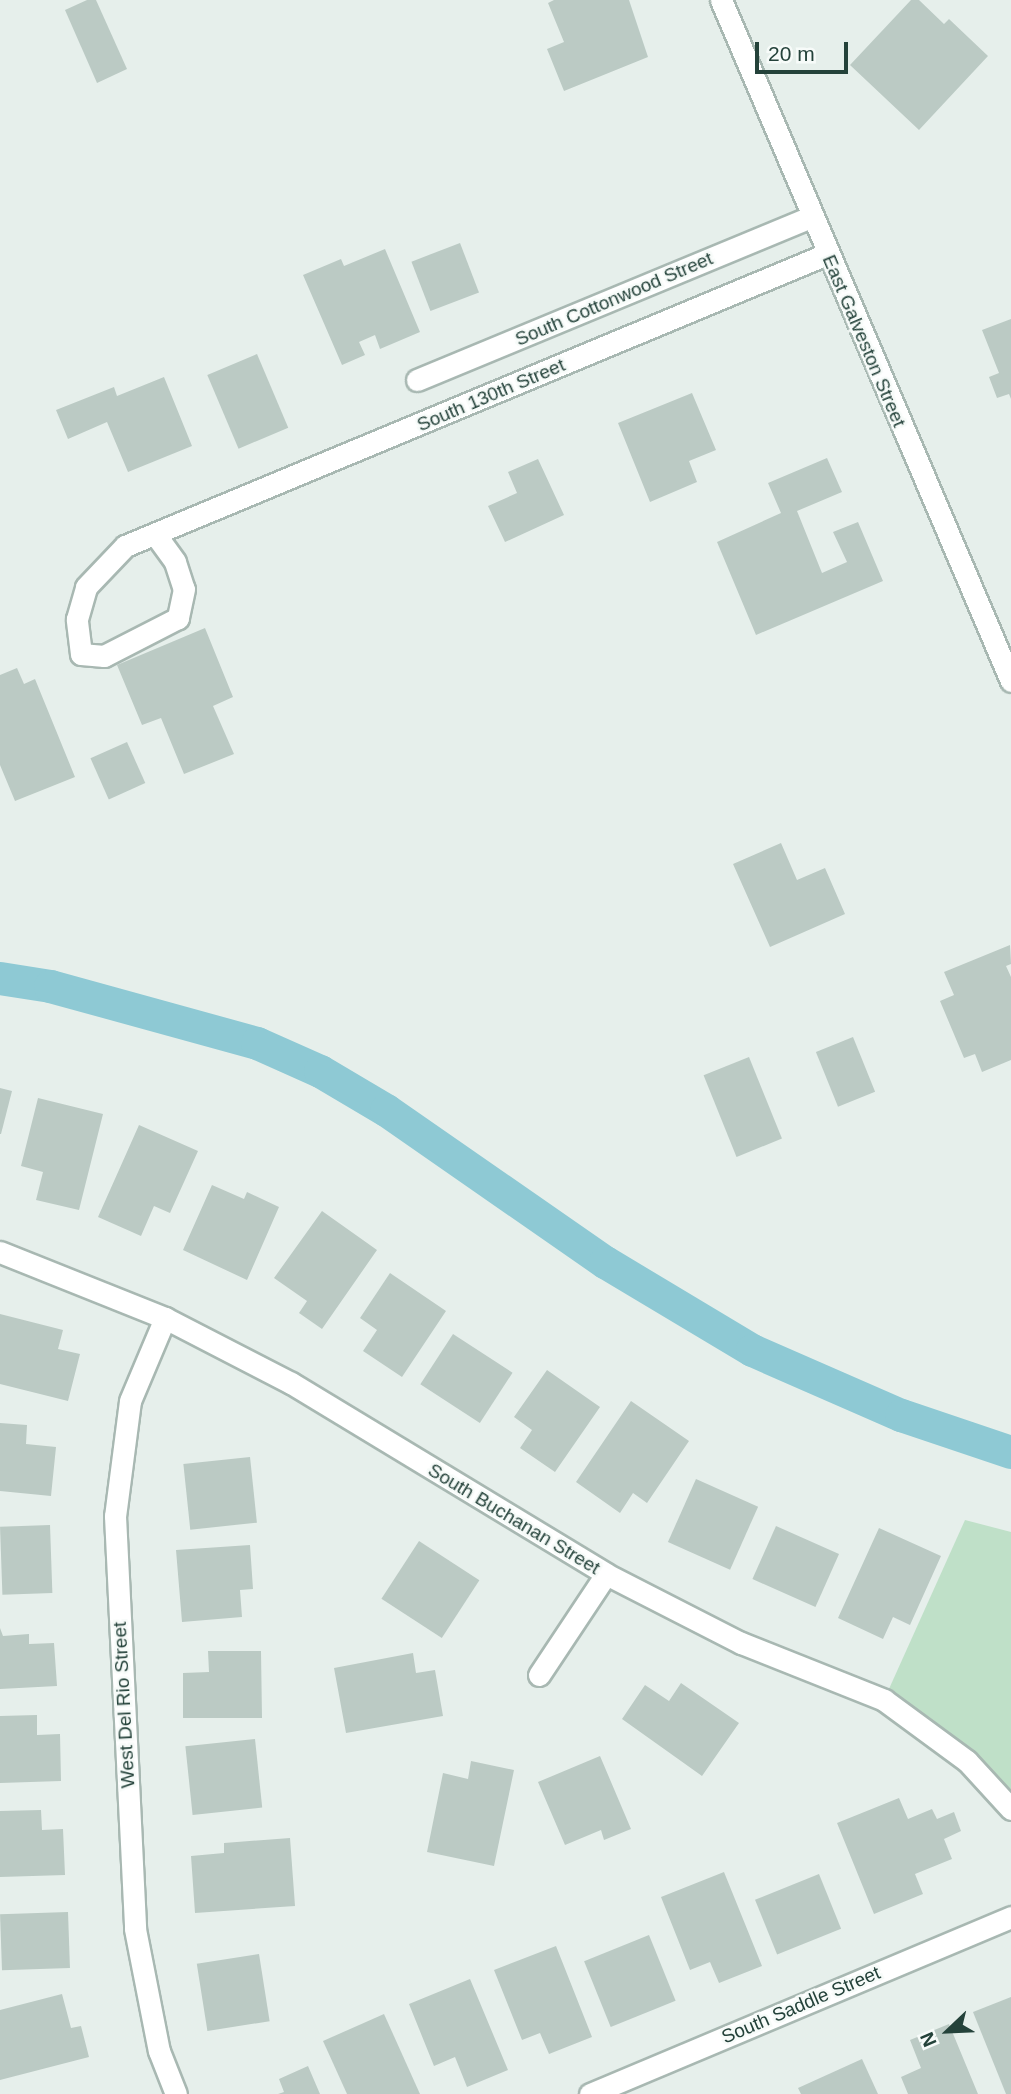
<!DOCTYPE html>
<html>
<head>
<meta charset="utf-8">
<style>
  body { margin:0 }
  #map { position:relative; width:1011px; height:2094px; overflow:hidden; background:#e6efeb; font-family:Helvetica,sans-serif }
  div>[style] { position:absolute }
  .green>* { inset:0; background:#bfe0c8 }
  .canal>* { height:33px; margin:-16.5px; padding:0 16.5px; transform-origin:16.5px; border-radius:16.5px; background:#8ec9d4 }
  .building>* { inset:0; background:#bbcac4; transform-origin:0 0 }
  .roads { filter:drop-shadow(2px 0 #a8b8b2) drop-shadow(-2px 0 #a8b8b2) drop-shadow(0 2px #a8b8b2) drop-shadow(0 -2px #a8b8b2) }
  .minor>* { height:21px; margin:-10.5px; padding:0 10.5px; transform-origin:10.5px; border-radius:10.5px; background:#fff }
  span { translate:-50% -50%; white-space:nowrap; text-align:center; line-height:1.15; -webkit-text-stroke:5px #f7fbf9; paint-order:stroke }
  .street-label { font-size:19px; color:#24423a }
  .north { position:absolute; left:913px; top:1996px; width:70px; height:70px; -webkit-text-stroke:5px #f7fbf9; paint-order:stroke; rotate:247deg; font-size:19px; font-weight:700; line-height:28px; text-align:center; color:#24423a }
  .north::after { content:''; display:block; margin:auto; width:24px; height:32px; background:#24423a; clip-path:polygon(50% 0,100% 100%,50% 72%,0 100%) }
  .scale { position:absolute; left:755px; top:42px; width:93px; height:32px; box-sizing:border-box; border:4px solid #24423a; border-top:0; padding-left:9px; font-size:21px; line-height:24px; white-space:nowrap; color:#24423a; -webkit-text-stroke:5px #f7fbf9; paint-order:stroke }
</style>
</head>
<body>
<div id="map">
  <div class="green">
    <div style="clip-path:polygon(965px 1520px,1011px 1532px,1011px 1809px,884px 1700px)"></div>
  </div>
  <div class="canal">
    <div style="left:0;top:978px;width:51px;rotate:9.1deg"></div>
    <div style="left:50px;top:986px;width:215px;rotate:15.4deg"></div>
    <div style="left:257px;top:1043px;width:69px;rotate:24deg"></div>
    <div style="left:320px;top:1071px;width:77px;rotate:30.6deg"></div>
    <div style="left:386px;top:1110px;width:267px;rotate:34.8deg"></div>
    <div style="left:605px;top:1262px;width:171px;rotate:30.9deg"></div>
    <div style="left:752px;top:1350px;width:163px;rotate:23.6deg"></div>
    <div style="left:901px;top:1415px;width:116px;rotate:18.6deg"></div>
  </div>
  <div class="building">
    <div style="clip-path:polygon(87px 0,96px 0,127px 69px,97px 83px,65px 10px)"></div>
    <div style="clip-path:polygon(554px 0,629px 0,648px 57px,564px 91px,547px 49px,564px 42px,548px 3px)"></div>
    <div style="clip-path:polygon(911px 0,919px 0,944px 24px,949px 19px,988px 56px,919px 130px,850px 65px)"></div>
    <div style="left:460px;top:243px;width:53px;height:52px;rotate:69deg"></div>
    <div style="clip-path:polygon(385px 249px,420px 332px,380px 349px,375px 335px,359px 342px,365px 355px,342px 365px,303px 275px,341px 259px,344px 266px)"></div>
    <div style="clip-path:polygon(1011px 319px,1011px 399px,1009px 394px,997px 398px,989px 377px,999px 373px,982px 330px)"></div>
    <div style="left:257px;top:354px;width:80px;height:54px;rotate:67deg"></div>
    <div style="clip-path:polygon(164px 377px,192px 446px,128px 472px,107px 422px,68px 439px,56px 410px,114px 387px,117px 396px)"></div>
    <div style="clip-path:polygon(692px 393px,716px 450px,689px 461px,697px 482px,650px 502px,618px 423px)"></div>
    <div style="clip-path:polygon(827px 458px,842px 492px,797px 511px,822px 573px,847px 562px,833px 532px,858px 522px,883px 581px,756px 635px,717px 542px,781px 513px,768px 483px)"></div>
    <div style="clip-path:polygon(538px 459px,564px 515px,505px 542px,488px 506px,517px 493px,508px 472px)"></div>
    <div style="clip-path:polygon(205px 628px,233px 697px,213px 706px,234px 754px,184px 774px,161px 718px,142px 725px,117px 665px)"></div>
    <div style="clip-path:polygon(17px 668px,24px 684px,35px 679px,75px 777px,15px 801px,0 765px,0 675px)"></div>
    <div style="left:127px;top:742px;width:45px;height:40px;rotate:66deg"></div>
    <div style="clip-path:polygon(781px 843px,797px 880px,825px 868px,845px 914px,770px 947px,733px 864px)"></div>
    <div style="clip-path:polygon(1010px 945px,1011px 964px,1006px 966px,1011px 977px,1011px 1060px,982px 1072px,975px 1054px,964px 1058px,940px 1001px,954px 995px,944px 972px)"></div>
    <div style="left:853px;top:1037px;width:59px;height:40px;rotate:68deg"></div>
    <div style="left:749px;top:1057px;width:88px;height:49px;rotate:68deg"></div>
    <div style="clip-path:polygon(0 1088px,12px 1091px,1px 1134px,0 1134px)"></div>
    <div style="clip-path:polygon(38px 1098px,103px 1114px,79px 1210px,36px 1200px,43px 1172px,21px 1166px)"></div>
    <div style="clip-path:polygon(139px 1125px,198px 1151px,170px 1213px,154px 1206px,141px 1236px,98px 1217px)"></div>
    <div style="clip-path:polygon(212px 1185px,244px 1199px,247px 1192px,279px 1207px,247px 1280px,183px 1250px)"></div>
    <div style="clip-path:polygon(322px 1211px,377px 1250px,322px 1329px,299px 1313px,307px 1301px,274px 1278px)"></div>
    <div style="clip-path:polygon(390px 1273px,446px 1311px,402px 1377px,363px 1351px,377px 1330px,360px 1318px)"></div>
    <div style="clip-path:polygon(0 1314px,63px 1330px,58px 1349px,80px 1354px,68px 1401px,0 1384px)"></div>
    <div style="left:453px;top:1334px;width:71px;height:60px;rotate:33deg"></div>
    <div style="clip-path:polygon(547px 1370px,600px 1407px,555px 1472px,520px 1448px,532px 1430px,514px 1417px)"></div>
    <div style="clip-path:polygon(631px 1401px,689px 1441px,647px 1503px,633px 1493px,620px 1513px,576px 1482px)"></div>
    <div style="clip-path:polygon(0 1423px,27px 1425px,26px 1444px,56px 1447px,51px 1496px,0 1491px)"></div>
    <div style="left:250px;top:1457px;width:66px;height:67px;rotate:84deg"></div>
    <div style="left:696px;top:1479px;width:68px;height:69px;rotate:24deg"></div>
    <div style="left:50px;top:1525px;width:68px;height:50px;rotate:88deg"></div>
    <div style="left:776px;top:1526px;width:69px;height:58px;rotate:24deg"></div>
    <div style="clip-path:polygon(879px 1528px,941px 1556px,910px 1625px,893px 1617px,883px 1639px,838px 1618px)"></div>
    <div style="left:419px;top:1541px;width:72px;height:69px;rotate:33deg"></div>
    <div style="clip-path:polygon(250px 1545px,253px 1589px,240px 1590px,242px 1617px,182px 1622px,176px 1550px)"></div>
    <div style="clip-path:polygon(0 1628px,3px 1636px,29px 1634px,29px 1644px,54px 1643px,57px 1686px,0 1689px)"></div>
    <div style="clip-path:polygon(208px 1651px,261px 1651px,262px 1718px,183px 1718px,183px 1673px,209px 1672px)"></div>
    <div style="clip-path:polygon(413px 1653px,416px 1673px,435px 1670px,443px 1716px,346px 1733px,334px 1668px)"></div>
    <div style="clip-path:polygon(681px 1683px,739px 1723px,702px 1776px,622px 1719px,645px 1685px,669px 1701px)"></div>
    <div style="clip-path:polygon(37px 1715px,37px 1735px,60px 1734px,61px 1781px,0 1783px,0 1716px)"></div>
    <div style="left:255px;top:1739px;width:69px;height:70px;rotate:84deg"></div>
    <div style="clip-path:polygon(600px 1756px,631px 1829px,604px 1840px,601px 1830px,565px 1845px,538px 1782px)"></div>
    <div style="clip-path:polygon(471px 1761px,514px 1770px,494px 1866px,427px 1852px,443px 1773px,468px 1779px)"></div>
    <div style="clip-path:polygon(899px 1798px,908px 1819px,932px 1809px,937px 1819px,954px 1812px,961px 1831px,944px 1839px,952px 1859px,915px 1874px,923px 1894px,874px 1914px,837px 1823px)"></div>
    <div style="clip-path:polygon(41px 1810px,42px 1830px,63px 1829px,65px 1875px,0 1877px,0 1811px)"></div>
    <div style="clip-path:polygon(290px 1838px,295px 1906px,195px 1913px,191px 1856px,224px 1853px,224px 1843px)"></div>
    <div style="clip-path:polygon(724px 1872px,762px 1966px,719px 1983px,710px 1962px,690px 1970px,661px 1897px)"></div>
    <div style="left:819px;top:1874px;width:59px;height:69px;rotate:68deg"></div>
    <div style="left:68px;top:1912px;width:56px;height:68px;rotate:88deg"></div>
    <div style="left:649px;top:1935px;width:71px;height:70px;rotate:68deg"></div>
    <div style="clip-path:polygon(556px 1946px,592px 2037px,549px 2054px,540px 2033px,522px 2040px,494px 1970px)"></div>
    <div style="left:259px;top:1954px;width:68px;height:63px;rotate:81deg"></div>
    <div style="clip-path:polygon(470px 1979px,508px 2070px,467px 2087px,455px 2057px,434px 2066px,409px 2004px)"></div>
    <div style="clip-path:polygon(62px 1994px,71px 2028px,81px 2026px,89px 2057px,0 2080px,0 2010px)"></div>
    <div style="clip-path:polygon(1011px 1997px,1011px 2094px,1006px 2094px,973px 2012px)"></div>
    <div style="clip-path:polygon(384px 2014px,420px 2094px,347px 2094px,323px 2041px)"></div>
    <div style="clip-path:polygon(949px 2024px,978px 2094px,908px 2094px,901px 2077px,921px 2068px,910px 2040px)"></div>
    <div style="clip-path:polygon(862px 2059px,878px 2094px,801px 2094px,798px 2088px)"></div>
    <div style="clip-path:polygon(308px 2066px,320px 2094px,278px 2094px,284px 2092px,279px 2079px)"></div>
  </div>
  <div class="roads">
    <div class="minor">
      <div style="left:721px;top:0;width:740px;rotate:66.93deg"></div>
      <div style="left:417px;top:380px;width:426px;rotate:-22.5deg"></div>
      <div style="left:155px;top:534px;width:34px;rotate:54deg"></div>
      <div style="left:175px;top:562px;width:28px;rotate:72deg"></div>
      <div style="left:184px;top:589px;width:30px;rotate:102deg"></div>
      <div style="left:178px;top:618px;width:83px;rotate:152.8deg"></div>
      <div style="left:104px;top:656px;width:23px;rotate:-175deg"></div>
      <div style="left:81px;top:654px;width:35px;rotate:-97deg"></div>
      <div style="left:77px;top:619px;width:33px;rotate:-74deg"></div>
      <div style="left:86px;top:587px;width:57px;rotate:-46.4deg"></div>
      <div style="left:125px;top:546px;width:760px;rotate:-22.59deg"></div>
      <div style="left:0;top:1252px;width:178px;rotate:21.8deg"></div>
      <div style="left:165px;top:1318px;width:142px;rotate:27.3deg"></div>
      <div style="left:291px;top:1383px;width:368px;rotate:31.2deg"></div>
      <div style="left:606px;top:1574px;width:152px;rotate:27.1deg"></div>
      <div style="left:741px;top:1643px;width:154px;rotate:21.7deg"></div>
      <div style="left:884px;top:1700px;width:103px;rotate:36.3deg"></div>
      <div style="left:967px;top:1761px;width:65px;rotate:47.5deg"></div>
      <div style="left:165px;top:1318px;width:90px;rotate:112.9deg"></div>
      <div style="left:130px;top:1401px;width:116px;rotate:97.4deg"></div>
      <div style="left:115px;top:1516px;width:413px;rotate:87.2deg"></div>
      <div style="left:135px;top:1929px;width:124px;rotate:78.9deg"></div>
      <div style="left:159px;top:2051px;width:46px;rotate:68.4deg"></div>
      <div style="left:539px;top:1675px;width:121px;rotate:-56.4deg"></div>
      <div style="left:590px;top:2094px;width:457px;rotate:-22.8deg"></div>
    </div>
  </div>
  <div class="street-label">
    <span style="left:614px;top:299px;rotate:-23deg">South Cottonwood Street</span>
    <span style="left:864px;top:341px;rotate:67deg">East Galveston Street</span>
    <span style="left:491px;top:395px;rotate:-23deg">South 130th Street</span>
    <span style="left:514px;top:1519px;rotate:31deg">South Buchanan Street</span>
    <span style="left:124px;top:1705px;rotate:-93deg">West Del Rio Street</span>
    <span style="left:801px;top:2005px;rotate:-23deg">South Saddle Street</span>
  </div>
  <div class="north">N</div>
  <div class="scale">20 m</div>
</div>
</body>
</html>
